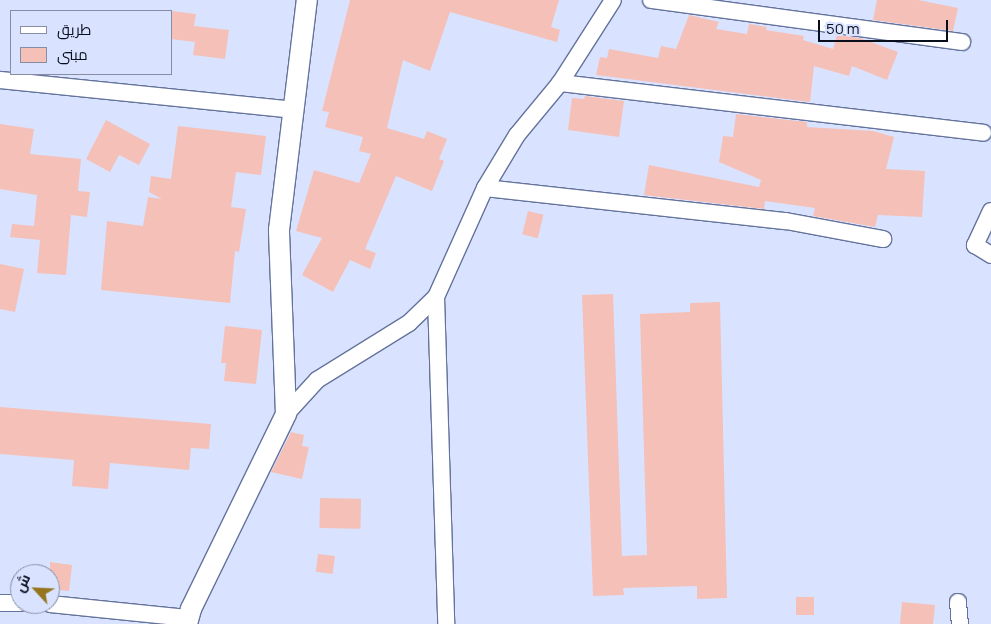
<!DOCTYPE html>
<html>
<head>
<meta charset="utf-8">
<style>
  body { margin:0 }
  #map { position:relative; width:991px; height:624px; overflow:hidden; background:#d9e3ff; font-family:Manrope,Cairo,sans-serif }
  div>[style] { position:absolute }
  .building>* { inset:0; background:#f5c0b7; transform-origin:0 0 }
  .roads { filter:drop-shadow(1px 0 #64739c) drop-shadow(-1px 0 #64739c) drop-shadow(0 1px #64739c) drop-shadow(0 -1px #64739c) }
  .minor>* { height:16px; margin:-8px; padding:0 8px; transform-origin:8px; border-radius:8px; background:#fff }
  .tertiary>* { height:20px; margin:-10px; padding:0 10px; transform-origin:10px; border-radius:10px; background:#fff }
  span { translate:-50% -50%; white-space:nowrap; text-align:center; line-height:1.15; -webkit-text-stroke:5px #d9e3ff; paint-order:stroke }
  .legend { position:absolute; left:10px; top:10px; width:162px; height:65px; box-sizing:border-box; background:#d9e3ff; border:1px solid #868ea5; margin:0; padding:6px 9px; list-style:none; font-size:15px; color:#090e1d }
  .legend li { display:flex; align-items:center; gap:10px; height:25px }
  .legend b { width:25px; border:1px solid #868ea5 }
  .north { position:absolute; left:10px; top:564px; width:50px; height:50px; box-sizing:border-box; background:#d9e3ff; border:1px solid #868ea5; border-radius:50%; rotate:295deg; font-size:14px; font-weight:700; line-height:20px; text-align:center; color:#090e1d }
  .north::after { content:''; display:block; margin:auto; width:18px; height:22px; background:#95761e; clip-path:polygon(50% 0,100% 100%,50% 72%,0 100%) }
  .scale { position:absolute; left:818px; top:20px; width:130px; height:22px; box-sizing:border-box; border:2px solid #090e1d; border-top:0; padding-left:6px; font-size:15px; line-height:18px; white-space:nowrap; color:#090e1d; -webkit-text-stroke:4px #d9e3ff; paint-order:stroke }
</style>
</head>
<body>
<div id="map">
  <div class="building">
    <div style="clip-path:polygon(350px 0,559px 0,551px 27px,560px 30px,557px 42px,450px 12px,430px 71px,403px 60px,387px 128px,424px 139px,427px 131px,447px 139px,439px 159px,444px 161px,432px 191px,396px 176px,365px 249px,376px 253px,370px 269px,350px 260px,333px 292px,302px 275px,322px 238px,296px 231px,314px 170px,359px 183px,371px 154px,359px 151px,363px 137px,325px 127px,329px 112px,322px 111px)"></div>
    <div style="clip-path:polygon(877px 0,918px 0,958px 8px,953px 31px,873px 20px)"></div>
    <div style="clip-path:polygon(171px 11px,196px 14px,194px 26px,229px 30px,225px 59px,193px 55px,195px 42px,171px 39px)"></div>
    <div style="clip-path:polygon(689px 15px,719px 22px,716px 29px,747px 34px,749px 24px,767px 27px,766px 30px,804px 36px,803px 40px,833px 49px,837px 35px,860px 38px,898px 52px,887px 80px,852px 66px,849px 76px,814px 66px,810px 102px,596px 75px,600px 57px,607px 58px,609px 49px,658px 58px,661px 46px,676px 49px)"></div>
    <div style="clip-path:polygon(585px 96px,624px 101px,619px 137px,568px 130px,572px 98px,584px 99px)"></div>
    <div style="clip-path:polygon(736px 114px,807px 122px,807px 127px,873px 131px,894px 137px,886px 169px,925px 171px,922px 217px,878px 215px,875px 227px,813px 216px,815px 208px,765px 201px,764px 209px,644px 195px,649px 165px,759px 187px,761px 180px,719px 162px,723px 136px,733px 137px)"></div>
    <div style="clip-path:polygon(106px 120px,150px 144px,139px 165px,119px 155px,110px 172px,86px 159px)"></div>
    <div style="clip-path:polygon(0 124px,34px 129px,30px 154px,81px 159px,78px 191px,90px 192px,87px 217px,71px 215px,66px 275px,37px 273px,40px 240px,10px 237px,12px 224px,34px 226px,37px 195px,0 189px)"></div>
    <div style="clip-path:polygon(178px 126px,266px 136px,261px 175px,236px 172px,231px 207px,246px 209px,239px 252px,235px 251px,230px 303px,101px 290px,107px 221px,143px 226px,148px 197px,162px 199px,149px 192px,151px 176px,171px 179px)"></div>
    <div style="left:528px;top:211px;width:16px;height:24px;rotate:14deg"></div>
    <div style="clip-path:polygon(0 264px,24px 269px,15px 312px,0 309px)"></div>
    <div style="clip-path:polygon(613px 294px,622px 556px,647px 555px,640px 314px,690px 312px,690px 303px,720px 302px,727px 598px,697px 599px,697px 586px,623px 588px,624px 595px,593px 596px,582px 295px)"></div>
    <div style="clip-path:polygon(225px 326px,262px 330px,256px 384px,224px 381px,226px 363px,221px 363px)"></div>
    <div style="clip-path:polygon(0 407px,211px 424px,209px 449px,191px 448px,189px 470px,110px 463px,108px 489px,72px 486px,74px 460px,0 454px)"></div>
    <div style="clip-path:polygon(291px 432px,304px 435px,302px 446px,309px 447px,302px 479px,271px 472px)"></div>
    <div style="left:320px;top:498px;width:41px;height:30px;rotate:1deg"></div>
    <div style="left:318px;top:554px;width:17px;height:18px;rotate:7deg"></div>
    <div style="clip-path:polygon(50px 562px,72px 565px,69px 591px,50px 589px)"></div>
    <div style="left:796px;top:597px;width:18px;height:18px"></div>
    <div style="clip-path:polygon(902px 602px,935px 605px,933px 624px,900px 624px)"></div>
  </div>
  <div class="roads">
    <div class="minor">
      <div style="left:651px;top:0;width:314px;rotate:7.7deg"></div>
      <div style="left:0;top:80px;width:296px;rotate:5.8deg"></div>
      <div style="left:560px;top:83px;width:426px;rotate:6.7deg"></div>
      <div style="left:485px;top:188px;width:303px;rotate:6.3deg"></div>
      <div style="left:786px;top:221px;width:99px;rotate:10.5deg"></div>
      <div style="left:991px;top:211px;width:38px;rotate:115deg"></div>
      <div style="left:975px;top:245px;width:19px;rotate:32deg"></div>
      <div style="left:436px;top:297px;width:327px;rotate:88.2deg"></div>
      <div style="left:286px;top:414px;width:46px;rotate:-47.6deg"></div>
      <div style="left:317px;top:380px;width:108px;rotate:-31.8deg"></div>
      <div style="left:409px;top:323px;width:37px;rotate:-44deg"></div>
      <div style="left:436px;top:297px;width:120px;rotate:-65.8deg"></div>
      <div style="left:485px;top:188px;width:62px;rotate:-58.9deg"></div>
      <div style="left:517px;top:135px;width:67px;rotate:-50.4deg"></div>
      <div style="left:560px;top:83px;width:98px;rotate:-57.4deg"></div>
      <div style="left:958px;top:602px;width:22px;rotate:85deg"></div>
      <div style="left:0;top:603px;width:20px"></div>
      <div style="left:50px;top:604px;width:138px;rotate:5.8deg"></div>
    </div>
    <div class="tertiary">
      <div style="left:187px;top:624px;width:16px;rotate:-75deg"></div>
      <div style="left:191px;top:609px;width:217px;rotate:-64deg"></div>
      <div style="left:286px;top:414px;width:184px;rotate:-92.2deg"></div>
      <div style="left:279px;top:230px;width:232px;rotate:-83.1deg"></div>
    </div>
  </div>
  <ul class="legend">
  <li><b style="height:6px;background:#fff"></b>طريق</li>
  <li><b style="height:14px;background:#f5c0b7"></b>مبنى</li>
  </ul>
  <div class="north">ش</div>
  <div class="scale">50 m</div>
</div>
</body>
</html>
